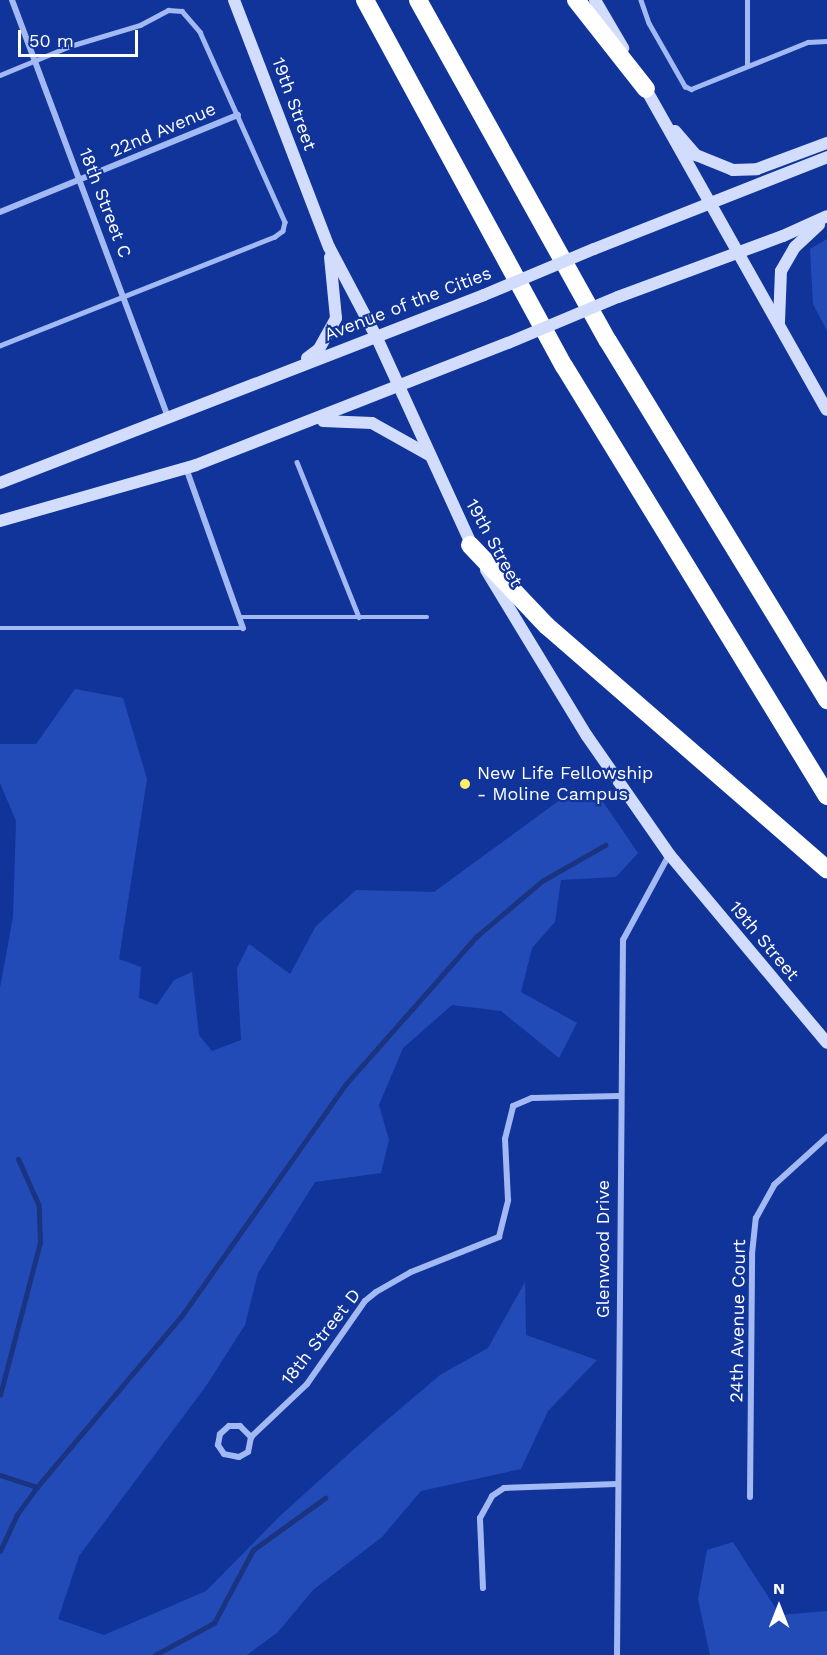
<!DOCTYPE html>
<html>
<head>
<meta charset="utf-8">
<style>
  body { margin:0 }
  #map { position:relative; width:827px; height:1655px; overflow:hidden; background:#103499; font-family:"Work Sans",sans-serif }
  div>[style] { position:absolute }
  .green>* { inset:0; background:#234bb8 }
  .stream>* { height:4.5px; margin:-2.25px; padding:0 2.25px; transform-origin:2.25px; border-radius:2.25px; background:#1a3482 }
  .service>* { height:4.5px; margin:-2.25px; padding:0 2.25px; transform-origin:2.25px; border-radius:2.25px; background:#a2b9f4 }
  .minor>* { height:6px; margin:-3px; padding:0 3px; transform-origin:3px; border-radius:3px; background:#a2b9f4 }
  .secondary>* { height:12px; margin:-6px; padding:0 6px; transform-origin:6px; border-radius:6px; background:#d2ddfd }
  .motorway>* { height:18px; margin:-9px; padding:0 9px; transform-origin:9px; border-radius:9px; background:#fff }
  .secondary-bridge>* { height:12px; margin:-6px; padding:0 6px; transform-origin:6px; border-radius:6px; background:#d2ddfd }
  .dots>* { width:16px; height:16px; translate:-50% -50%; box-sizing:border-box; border:3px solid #103499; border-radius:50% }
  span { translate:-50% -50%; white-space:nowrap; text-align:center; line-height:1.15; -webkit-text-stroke:4.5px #103499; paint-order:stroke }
  .street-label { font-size:18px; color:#fff }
  .poi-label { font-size:18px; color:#fff }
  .left { translate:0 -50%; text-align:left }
  .north { position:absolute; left:749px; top:1577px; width:60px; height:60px; -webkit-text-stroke:4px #103499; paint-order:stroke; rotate:0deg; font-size:16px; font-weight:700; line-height:24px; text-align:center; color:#fff }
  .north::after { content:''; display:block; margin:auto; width:21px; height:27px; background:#fff; clip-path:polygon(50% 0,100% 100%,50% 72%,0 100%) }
  .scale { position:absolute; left:18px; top:30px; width:120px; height:27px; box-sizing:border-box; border:3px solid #fff; border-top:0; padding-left:8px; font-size:18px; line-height:21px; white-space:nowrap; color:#fff; -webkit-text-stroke:4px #103499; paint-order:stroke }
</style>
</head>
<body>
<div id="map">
  <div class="green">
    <div style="clip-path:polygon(827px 239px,827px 331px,813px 304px,810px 249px)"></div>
    <div style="clip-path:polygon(75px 689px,123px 698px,147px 779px,119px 959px,141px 967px,139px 998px,157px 1005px,174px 980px,192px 972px,199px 1035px,212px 1051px,241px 1040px,237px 968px,249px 944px,290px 974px,316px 926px,356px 890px,434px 892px,568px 794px,597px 793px,638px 853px,616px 877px,561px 880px,555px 922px,532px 948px,521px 992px,577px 1023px,559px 1058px,501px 1011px,452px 1005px,403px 1048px,379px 1105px,389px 1140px,381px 1173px,315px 1182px,258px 1273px,245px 1325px,206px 1386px,79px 1556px,58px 1619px,104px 1635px,206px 1591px,281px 1515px,373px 1432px,440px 1375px,488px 1348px,525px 1282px,526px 1335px,597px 1360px,548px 1411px,521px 1469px,421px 1491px,382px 1537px,313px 1590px,278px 1632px,247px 1655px,0 1655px,0 988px,13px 917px,16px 821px,0 783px,0 744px,36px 744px)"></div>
    <div style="clip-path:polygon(733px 1542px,780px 1615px,827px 1611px,827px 1655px,710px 1655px,698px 1599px,707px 1550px)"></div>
  </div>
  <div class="stream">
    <div style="left:0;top:1395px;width:157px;rotate:-75.3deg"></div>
    <div style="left:40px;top:1243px;width:37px;rotate:-92deg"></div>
    <div style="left:39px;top:1206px;width:51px;rotate:-114.1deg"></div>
    <div style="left:0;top:1475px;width:39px;rotate:18deg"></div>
    <div style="left:0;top:1551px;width:38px;rotate:-65deg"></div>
    <div style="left:16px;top:1516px;width:36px;rotate:-54deg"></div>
    <div style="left:37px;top:1487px;width:226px;rotate:-49.8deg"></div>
    <div style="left:183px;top:1314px;width:281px;rotate:-54.7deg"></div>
    <div style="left:345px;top:1085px;width:198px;rotate:-48.5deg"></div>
    <div style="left:476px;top:937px;width:87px;rotate:-40.3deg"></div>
    <div style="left:542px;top:881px;width:73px;rotate:-29.7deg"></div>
    <div style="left:155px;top:1655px;width:67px;rotate:-28.5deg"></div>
    <div style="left:214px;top:1623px;width:83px;rotate:-61.9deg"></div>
    <div style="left:253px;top:1550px;width:89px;rotate:-35.8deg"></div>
  </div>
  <div class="service">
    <div style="left:641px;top:0;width:24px;rotate:71deg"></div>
    <div style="left:649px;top:23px;width:73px;rotate:60.3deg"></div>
    <div style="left:685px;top:86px;width:7px;rotate:27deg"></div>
    <div style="left:691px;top:89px;width:126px;rotate:-21.9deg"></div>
    <div style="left:808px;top:42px;width:19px;rotate:-3deg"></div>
    <div style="left:747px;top:66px;width:66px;rotate:-90deg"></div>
    <div style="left:0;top:75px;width:76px;rotate:-22.5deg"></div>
    <div style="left:70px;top:46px;width:73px;rotate:-16.7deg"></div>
    <div style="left:140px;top:25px;width:32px;rotate:-28deg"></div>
    <div style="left:168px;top:10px;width:14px;rotate:4deg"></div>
    <div style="left:182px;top:11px;width:28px;rotate:49deg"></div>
    <div style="left:200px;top:32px;width:208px;rotate:65.9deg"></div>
    <div style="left:285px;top:222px;width:9px;rotate:103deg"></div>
    <div style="left:283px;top:231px;width:10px;rotate:143deg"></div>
    <div style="left:275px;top:237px;width:296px;rotate:158.4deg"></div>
    <div style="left:297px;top:462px;width:167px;rotate:68.2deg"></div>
    <div style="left:242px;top:617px;width:185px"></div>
    <div style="left:0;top:628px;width:243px"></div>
  </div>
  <div class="minor">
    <div style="left:12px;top:0;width:445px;rotate:69.5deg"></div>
    <div style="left:0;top:212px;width:257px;rotate:-22.2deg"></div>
    <div style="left:186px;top:468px;width:170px;rotate:70.4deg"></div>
    <div style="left:251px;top:1437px;width:15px;rotate:101deg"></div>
    <div style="left:248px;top:1452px;width:10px;rotate:151deg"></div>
    <div style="left:239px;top:1457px;width:15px;rotate:-169deg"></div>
    <div style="left:224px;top:1454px;width:11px;rotate:-124deg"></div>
    <div style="left:218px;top:1445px;width:11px;rotate:-80deg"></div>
    <div style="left:220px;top:1434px;width:12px;rotate:-42deg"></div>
    <div style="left:229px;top:1426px;width:11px"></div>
    <div style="left:240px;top:1426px;width:16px;rotate:45deg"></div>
    <div style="left:251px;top:1437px;width:77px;rotate:-43.4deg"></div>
    <div style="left:307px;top:1384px;width:101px;rotate:-55.1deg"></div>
    <div style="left:365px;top:1301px;width:14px;rotate:-39deg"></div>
    <div style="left:376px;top:1292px;width:40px;rotate:-29.7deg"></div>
    <div style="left:411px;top:1272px;width:95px;rotate:-21.7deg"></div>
    <div style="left:499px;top:1237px;width:38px;rotate:-76deg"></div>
    <div style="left:508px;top:1200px;width:61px;rotate:-92.8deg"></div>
    <div style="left:505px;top:1139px;width:34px;rotate:-76deg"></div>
    <div style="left:513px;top:1106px;width:21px;rotate:-23deg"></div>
    <div style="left:532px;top:1098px;width:87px;rotate:-1.3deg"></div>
    <div style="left:750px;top:1497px;width:243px;rotate:-89.5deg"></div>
    <div style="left:752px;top:1254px;width:36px;rotate:-84deg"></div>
    <div style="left:756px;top:1218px;width:38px;rotate:-61deg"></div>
    <div style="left:774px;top:1185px;width:72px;rotate:-42.2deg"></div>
    <div style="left:483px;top:1588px;width:70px;rotate:-92.5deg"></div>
    <div style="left:480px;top:1518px;width:25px;rotate:-61deg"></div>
    <div style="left:492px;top:1496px;width:14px;rotate:-34deg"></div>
    <div style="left:504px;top:1488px;width:113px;rotate:-2deg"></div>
    <div style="left:617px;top:1655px;width:715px;rotate:-89.52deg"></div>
    <div style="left:623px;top:940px;width:97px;rotate:-61.6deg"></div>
  </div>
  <div class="secondary">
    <div style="left:234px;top:0;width:265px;rotate:69deg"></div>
    <div style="left:329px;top:247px;width:101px;rotate:62.2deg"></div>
    <div style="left:376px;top:336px;width:235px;rotate:65.4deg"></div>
    <div style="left:595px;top:0;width:56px;rotate:59.7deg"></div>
    <div style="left:643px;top:84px;width:374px;rotate:60.6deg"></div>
    <div style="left:675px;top:131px;width:32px;rotate:49deg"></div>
    <div style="left:696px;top:155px;width:40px;rotate:22deg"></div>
    <div style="left:733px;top:170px;width:24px;rotate:-2deg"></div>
    <div style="left:757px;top:169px;width:75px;rotate:-20.4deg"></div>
    <div style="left:594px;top:249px;width:251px;rotate:-21.5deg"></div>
    <div style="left:618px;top:297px;width:176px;rotate:-20.3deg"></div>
    <div style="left:783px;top:236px;width:48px;rotate:-24.4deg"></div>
    <div style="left:779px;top:322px;width:51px;rotate:-87.8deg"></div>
    <div style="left:781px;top:271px;width:28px;rotate:-60deg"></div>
    <div style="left:795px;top:247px;width:33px;rotate:-43deg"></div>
    <div style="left:307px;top:358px;width:15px;rotate:-37deg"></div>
    <div style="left:319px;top:349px;width:35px;rotate:-61deg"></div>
    <div style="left:336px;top:318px;width:61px;rotate:-95.6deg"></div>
    <div style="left:323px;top:421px;width:49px;rotate:2.3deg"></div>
    <div style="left:372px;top:423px;width:65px;rotate:29.3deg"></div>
    <div style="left:0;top:483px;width:519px;rotate:-21.23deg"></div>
    <div style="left:0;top:521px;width:204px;rotate:-15.9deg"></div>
    <div style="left:196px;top:465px;width:335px;rotate:-21.4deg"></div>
    <div style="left:486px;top:570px;width:194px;rotate:58.7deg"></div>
    <div style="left:587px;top:736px;width:144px;rotate:55.2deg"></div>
    <div style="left:669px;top:854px;width:246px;rotate:50.1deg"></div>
  </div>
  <div class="motorway">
    <div style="left:365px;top:0;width:417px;rotate:61.5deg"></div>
    <div style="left:564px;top:366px;width:504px;rotate:58.55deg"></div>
    <div style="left:418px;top:0;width:390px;rotate:60.9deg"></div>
    <div style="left:608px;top:341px;width:421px;rotate:58.6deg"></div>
    <div style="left:576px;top:0;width:113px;rotate:51.8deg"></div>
    <div style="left:470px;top:545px;width:112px;rotate:46.5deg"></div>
    <div style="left:547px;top:626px;width:371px;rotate:41deg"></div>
  </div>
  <div class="secondary-bridge">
    <div style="left:484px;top:295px;width:119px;rotate:-22.7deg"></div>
    <div style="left:508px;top:343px;width:119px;rotate:-22.7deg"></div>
  </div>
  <div class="dots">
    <div style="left:465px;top:784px;background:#fe6"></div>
  </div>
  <div class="street-label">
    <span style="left:294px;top:104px;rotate:70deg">19th Street</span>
    <span style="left:163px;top:130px;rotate:-23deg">22nd Avenue</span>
    <span style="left:105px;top:203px;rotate:69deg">18th Street C</span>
    <span style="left:408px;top:304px;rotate:-21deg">Avenue of the Cities</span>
    <span style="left:494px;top:543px;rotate:61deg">19th Street</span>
    <span style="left:764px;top:941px;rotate:50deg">19th Street</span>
    <span style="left:603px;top:1249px;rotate:-90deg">Glenwood Drive</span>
    <span style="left:738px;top:1321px;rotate:-89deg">24th Avenue Court</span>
    <span style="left:321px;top:1337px;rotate:-52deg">18th Street D</span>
  </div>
  <div class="poi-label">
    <span class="left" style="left:477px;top:784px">New Life Fellowship<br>- Moline Campus</span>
  </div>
  <div class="north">N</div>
  <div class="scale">50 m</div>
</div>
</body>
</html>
